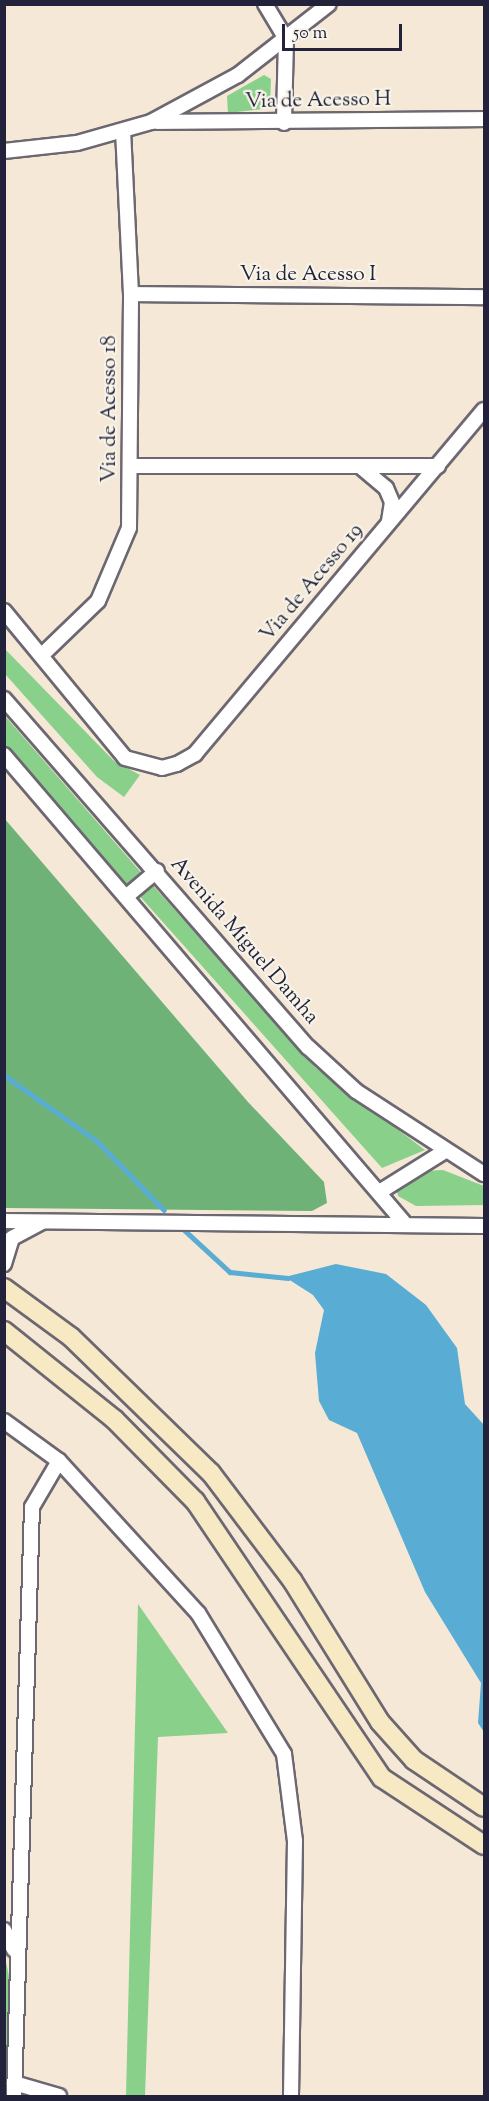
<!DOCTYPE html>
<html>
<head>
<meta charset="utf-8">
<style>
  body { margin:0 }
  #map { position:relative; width:489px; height:2101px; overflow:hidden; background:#f5e8d6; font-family:"Sorts Mill Goudy",serif }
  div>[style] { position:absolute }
  .green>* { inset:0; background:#89d08b; transform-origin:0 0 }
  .forest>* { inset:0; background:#6eb277 }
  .water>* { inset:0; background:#59acd4 }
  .stream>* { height:4.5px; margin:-2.25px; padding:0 2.25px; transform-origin:2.25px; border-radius:2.25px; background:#59acd4 }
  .roads { filter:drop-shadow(2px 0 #6c6771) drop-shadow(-2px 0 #6c6771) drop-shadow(0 2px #6c6771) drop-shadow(0 -2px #6c6771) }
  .street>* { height:14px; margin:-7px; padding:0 7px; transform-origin:7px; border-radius:7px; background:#fff }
  .secondary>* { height:18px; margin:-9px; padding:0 9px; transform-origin:9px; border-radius:9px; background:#f6e9c3 }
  span { translate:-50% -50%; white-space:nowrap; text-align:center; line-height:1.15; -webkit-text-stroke:4.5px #f7f3e8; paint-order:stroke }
  .street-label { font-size:21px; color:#22223b }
  .frame { position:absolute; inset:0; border:6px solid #22223b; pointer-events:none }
  .scale { position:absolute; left:282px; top:24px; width:120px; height:27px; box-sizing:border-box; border:3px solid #22223b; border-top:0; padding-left:8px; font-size:18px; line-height:21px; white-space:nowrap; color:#22223b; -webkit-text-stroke:4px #f7f3e8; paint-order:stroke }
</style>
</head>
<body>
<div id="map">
  <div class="green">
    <div style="clip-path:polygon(264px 75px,271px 79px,270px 108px,228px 113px,227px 96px)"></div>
    <div style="clip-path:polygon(4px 648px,114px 761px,140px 775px,124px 797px,97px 777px,5px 674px)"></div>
    <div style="left:5px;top:716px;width:208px;height:23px;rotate:49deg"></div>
    <div style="clip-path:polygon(149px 881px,316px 1068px,425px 1150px,382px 1168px,136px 892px)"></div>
    <div style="clip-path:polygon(443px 1170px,484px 1186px,484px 1205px,416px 1206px,398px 1196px,396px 1187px,424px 1171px)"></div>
    <div style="clip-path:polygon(138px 1604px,228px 1733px,158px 1737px,145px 2096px,126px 2096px)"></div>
    <div style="clip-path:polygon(4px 1953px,11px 1985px,8px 2096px,4px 2096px)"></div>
  </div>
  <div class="forest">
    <div style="clip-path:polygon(4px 818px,248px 1102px,324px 1182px,327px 1203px,312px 1211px,5px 1208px)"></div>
  </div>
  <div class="water">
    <div style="clip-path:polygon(336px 1264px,386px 1274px,426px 1305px,457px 1348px,465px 1404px,484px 1425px,484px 1732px,478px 1723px,481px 1683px,425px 1592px,357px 1433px,329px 1420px,319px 1401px,315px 1353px,324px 1310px,313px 1295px,285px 1277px)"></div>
  </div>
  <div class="stream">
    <div style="left:4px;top:1075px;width:114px;rotate:35.4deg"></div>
    <div style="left:97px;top:1141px;width:96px;rotate:45.8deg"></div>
    <div style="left:180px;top:1226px;width:68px;rotate:42.6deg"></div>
    <div style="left:230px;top:1272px;width:58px;rotate:5.9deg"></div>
  </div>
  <div class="roads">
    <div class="street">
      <div style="left:265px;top:4px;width:41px;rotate:59deg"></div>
      <div style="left:286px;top:39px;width:84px;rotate:91.4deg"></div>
      <div style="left:157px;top:122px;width:327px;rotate:-0.5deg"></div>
      <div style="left:4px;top:151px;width:73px;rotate:-6.3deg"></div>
      <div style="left:77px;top:143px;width:77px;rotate:-15.8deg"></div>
      <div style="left:151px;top:122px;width:99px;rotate:-28.4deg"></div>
      <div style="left:238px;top:75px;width:115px;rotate:-38deg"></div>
      <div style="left:131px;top:294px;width:353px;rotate:0.5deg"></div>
      <div style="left:133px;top:466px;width:305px"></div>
      <div style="left:362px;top:468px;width:31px;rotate:40deg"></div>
      <div style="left:386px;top:488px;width:15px;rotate:67deg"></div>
      <div style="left:392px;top:502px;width:20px;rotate:99deg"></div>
      <div style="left:4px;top:611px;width:190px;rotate:50.5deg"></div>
      <div style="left:125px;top:758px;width:38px;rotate:15deg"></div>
      <div style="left:162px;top:768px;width:16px;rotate:-15deg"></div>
      <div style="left:177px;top:764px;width:21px;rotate:-29deg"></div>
      <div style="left:195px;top:754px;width:449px;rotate:-50deg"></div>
      <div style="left:43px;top:654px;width:76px;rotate:-43.9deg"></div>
      <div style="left:98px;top:601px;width:79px;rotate:-67deg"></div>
      <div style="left:129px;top:528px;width:234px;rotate:-89.5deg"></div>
      <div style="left:131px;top:294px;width:161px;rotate:-92.8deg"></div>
      <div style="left:4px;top:699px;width:462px;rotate:48.9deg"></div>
      <div style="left:308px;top:1047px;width:65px;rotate:42.5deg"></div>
      <div style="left:356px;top:1091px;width:153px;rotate:33deg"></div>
      <div style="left:4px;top:755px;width:618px;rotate:49.46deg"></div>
      <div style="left:127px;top:896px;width:39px;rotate:-40deg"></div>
      <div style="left:381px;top:1191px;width:75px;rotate:-32deg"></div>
      <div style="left:4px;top:1221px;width:480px;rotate:0.6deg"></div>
      <div style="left:4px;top:1264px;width:27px;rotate:-73deg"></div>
      <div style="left:12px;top:1238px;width:34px;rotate:-28deg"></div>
      <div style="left:4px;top:1421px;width:68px;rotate:36deg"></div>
      <div style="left:59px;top:1461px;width:206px;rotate:47.6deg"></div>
      <div style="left:198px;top:1613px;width:165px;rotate:58.6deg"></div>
      <div style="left:284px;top:1754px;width:88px;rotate:82.8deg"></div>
      <div style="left:295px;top:1841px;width:255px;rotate:90.9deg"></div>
      <div style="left:4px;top:1930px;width:22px;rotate:63deg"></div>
      <div style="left:14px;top:2083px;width:47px;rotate:16.1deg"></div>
      <div style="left:14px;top:2096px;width:589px;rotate:-88.25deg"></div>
      <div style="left:32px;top:1507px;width:53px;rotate:-59.6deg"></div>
    </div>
    <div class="secondary">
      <div style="left:4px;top:1288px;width:83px;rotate:36.2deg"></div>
      <div style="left:71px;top:1337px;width:195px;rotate:44.2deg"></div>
      <div style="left:211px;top:1473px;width:134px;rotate:52.9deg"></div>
      <div style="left:292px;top:1580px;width:167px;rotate:58.2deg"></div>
      <div style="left:380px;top:1722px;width:51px;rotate:48.2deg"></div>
      <div style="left:414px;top:1760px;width:84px;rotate:33.9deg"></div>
      <div style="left:4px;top:1331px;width:142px;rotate:38.7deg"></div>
      <div style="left:115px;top:1420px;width:114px;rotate:45.4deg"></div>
      <div style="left:195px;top:1501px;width:334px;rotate:56deg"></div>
      <div style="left:382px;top:1778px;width:122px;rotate:33.3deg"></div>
    </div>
  </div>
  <div class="street-label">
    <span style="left:318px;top:101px;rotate:-1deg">Via de Acesso H</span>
    <span style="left:308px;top:275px">Via de Acesso I</span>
    <span style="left:110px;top:409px;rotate:-90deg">Via de Acesso 18</span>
    <span style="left:312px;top:583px;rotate:-50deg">Via de Acesso 19</span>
    <span style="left:244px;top:941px;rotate:49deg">Avenida Miguel Damha</span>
  </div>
  <div class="frame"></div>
  <div class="scale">50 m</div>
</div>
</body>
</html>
